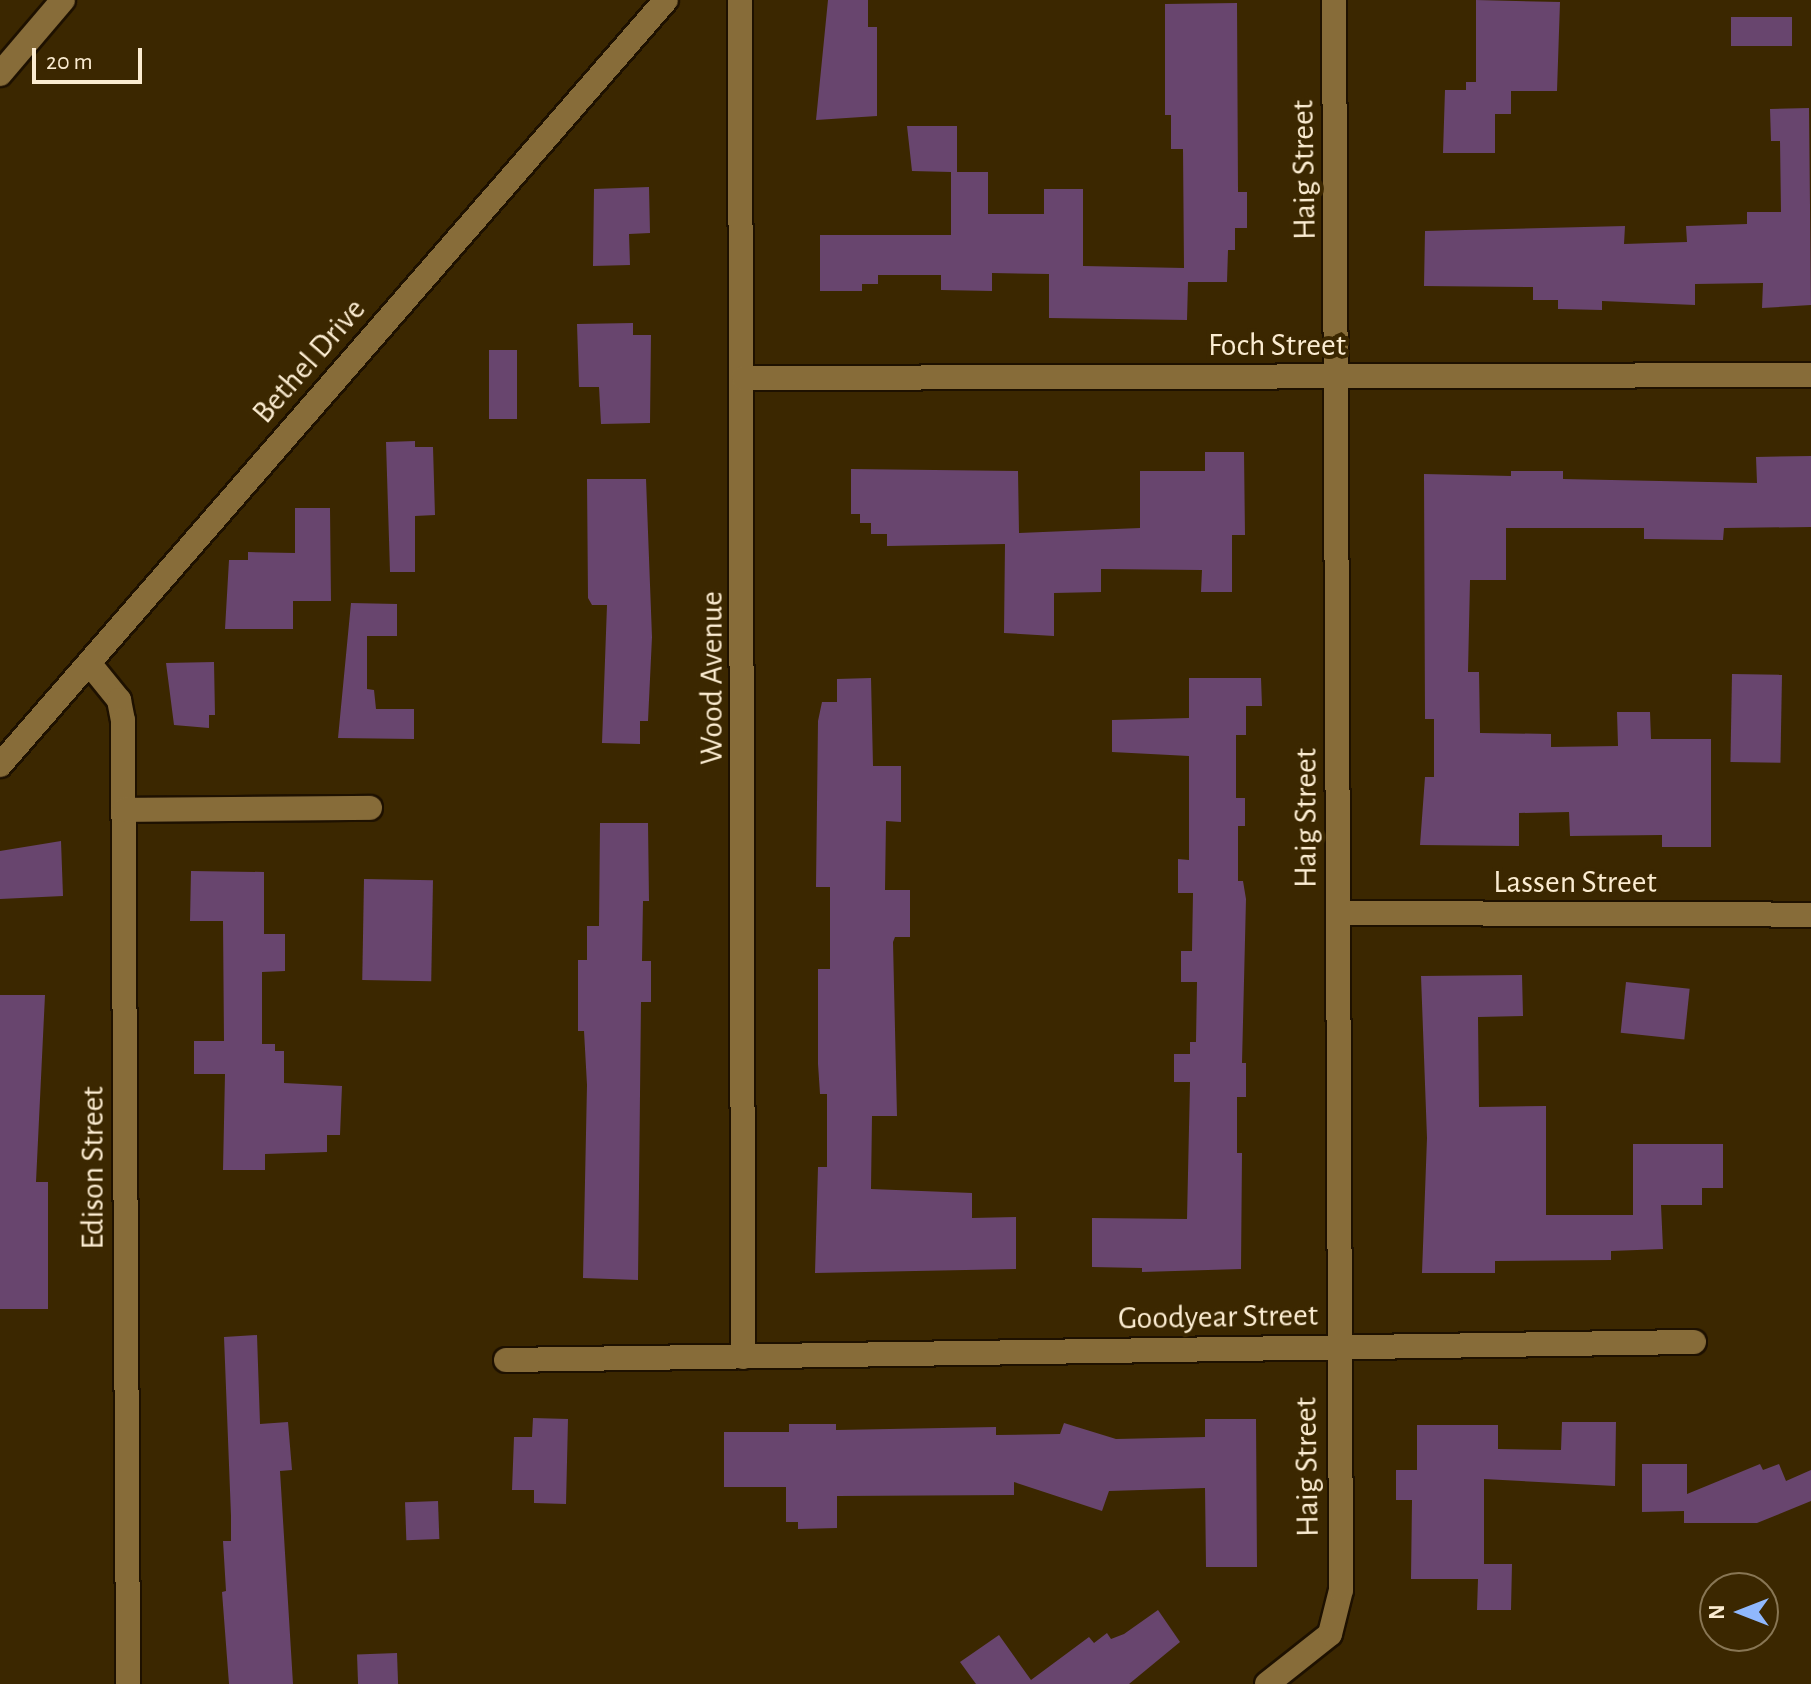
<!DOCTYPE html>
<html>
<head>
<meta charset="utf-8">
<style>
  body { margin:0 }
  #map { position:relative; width:1811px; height:1684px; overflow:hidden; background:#3b2700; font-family:"Alegreya Sans",sans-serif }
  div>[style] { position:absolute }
  .building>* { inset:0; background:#68456e; transform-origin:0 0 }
  .roads { filter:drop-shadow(2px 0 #1e1100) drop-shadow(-2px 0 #1e1100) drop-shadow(0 2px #1e1100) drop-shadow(0 -2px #1e1100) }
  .minor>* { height:24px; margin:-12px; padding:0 12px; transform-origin:12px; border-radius:12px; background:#876c39 }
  span { translate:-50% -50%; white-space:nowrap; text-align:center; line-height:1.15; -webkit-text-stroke:8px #3b2700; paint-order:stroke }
  .street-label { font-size:32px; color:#fbecd1 }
  .north { position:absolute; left:1699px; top:1572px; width:80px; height:80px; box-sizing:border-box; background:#3b2700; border:2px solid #887654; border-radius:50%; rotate:270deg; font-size:22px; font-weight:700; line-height:32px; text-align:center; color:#fbecd1 }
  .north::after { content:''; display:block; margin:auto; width:28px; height:36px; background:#90b8fd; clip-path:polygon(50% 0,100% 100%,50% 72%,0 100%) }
  .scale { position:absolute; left:32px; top:48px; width:110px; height:36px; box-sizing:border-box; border:4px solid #fbecd1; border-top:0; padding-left:10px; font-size:24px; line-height:28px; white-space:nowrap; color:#fbecd1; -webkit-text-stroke:6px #3b2700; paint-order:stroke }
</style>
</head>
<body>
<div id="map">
  <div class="building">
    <div style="clip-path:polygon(828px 0,868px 0,868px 27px,877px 27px,877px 116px,816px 120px)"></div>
    <div style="clip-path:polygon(1476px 0,1560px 2px,1557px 91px,1511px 91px,1511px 114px,1495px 114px,1495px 153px,1443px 153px,1445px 90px,1466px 90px,1466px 82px,1476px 82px)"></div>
    <div style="clip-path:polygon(1237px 3px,1238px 192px,1247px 192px,1247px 228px,1235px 228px,1235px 250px,1228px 250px,1227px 282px,1188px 282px,1187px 320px,1049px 318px,1049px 274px,992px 273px,992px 291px,941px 290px,941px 275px,878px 275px,878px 284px,862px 284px,862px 291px,820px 291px,820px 235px,951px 235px,951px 172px,912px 171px,907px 126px,957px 126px,957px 172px,988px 172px,988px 214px,1044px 214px,1044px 189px,1083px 189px,1083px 266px,1184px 268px,1183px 149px,1171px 149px,1171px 115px,1165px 115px,1165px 4px)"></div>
    <div style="left:1731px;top:17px;width:61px;height:29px"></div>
    <div style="clip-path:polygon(1809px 108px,1811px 305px,1762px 308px,1763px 283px,1695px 284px,1695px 305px,1602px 301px,1602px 310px,1558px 309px,1558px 300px,1533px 300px,1533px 287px,1424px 286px,1425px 231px,1625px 226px,1624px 244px,1687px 242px,1686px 226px,1747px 224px,1747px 212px,1781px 212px,1780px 141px,1771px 141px,1770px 109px)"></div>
    <div style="clip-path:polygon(649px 187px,650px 233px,629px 234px,630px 265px,593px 266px,594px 189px)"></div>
    <div style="clip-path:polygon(633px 323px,633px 335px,651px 335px,650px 423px,601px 424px,599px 387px,579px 387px,577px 324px)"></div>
    <div style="left:489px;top:350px;width:28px;height:69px"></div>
    <div style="clip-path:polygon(415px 441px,415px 447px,433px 447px,435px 515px,415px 516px,415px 572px,390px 572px,386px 442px)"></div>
    <div style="clip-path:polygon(1205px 452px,1244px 452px,1245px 535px,1232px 535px,1232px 592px,1201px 592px,1202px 570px,1101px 569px,1101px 592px,1054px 593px,1054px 636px,1004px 633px,1005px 544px,887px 546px,887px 534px,871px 534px,871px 523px,860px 523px,860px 514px,851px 514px,851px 469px,1018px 471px,1019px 533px,1140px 528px,1140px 471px,1205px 471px)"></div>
    <div style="clip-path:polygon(1811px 456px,1811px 527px,1724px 528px,1723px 540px,1644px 539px,1644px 528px,1506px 528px,1506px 580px,1470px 580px,1468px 672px,1479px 672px,1480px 733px,1551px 734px,1551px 747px,1618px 746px,1617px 712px,1650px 712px,1651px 739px,1711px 739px,1711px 847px,1662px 847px,1662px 835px,1570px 836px,1569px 812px,1519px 813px,1519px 846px,1420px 845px,1425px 777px,1434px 777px,1434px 719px,1425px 719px,1424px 474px,1511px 476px,1511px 471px,1563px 471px,1563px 479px,1757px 483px,1756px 457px)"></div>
    <div style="clip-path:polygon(587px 479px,646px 479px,652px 637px,648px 721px,640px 721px,640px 744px,602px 743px,607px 605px,592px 605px,588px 598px)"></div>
    <div style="clip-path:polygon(295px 508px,330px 508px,331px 601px,293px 601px,293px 629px,225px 629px,229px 560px,248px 560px,248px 552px,295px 553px)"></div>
    <div style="clip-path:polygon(351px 603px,397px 604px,397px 636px,367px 636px,367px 689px,374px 690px,376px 709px,414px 709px,414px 739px,338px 738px)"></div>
    <div style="clip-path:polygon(214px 662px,215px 715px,209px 715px,209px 728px,174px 725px,166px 663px)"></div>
    <div style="left:1732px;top:674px;width:50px;height:88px;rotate:1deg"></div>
    <div style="clip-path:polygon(871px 678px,873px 766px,901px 766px,901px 822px,886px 821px,885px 890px,910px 890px,910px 937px,895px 937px,893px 942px,897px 1116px,872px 1116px,871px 1189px,972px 1193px,972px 1218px,1016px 1217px,1016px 1269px,815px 1273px,818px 1167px,827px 1167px,827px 1094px,820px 1094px,818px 1064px,818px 969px,830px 969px,830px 887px,816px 887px,818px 721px,822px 702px,837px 702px,837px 679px)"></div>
    <div style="clip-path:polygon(1189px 678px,1261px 678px,1262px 706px,1246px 706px,1246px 735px,1236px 735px,1236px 798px,1245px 798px,1245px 826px,1238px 826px,1238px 881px,1243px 881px,1246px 899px,1242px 1063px,1246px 1063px,1246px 1097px,1237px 1097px,1237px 1153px,1242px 1153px,1241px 1269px,1142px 1272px,1142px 1268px,1092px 1267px,1092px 1218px,1187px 1219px,1190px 1082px,1174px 1082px,1174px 1054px,1190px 1054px,1190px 1042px,1196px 1042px,1197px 982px,1181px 982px,1181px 951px,1192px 951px,1193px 893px,1178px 893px,1178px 859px,1189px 860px,1189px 756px,1112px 752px,1112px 720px,1189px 718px)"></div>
    <div style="clip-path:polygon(600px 823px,648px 823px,649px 901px,643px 901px,642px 961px,651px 961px,651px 1002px,641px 1002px,638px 1280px,583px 1278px,587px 1085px,584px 1031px,578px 1031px,578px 960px,587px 960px,587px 926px,599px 926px)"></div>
    <div style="clip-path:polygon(61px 841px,63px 896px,0 899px,0 851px)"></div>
    <div style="clip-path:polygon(191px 871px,264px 872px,264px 934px,285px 934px,285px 971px,262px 972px,262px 1044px,275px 1044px,275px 1051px,284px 1051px,284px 1083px,342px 1086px,340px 1135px,327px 1135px,327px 1152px,265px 1154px,265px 1170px,223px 1170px,225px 1074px,194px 1074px,194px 1041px,224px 1041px,223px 921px,190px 921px)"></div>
    <div style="left:364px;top:879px;width:69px;height:101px;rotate:1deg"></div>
    <div style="clip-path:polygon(1522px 975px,1523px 1016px,1478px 1017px,1479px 1107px,1546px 1106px,1546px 1215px,1633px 1215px,1633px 1144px,1723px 1144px,1723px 1188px,1702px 1188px,1702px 1205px,1661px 1205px,1663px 1249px,1611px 1251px,1611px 1260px,1495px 1261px,1495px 1273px,1422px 1273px,1427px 1138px,1421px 976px)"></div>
    <div style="left:1626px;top:982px;width:64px;height:51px;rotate:6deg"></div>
    <div style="clip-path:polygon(0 995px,45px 995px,36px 1182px,48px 1182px,48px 1309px,0 1309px)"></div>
    <div style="clip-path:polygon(257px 1335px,260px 1424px,288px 1422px,292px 1470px,280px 1471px,293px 1684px,229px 1684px,222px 1592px,226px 1591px,223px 1541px,231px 1541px,231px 1516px,224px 1337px)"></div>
    <div style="clip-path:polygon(533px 1418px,568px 1419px,566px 1504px,534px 1503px,534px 1490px,512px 1490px,514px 1437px,532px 1437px)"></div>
    <div style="clip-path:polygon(1205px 1419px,1256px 1419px,1257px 1567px,1206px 1567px,1205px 1488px,1109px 1491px,1102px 1511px,1014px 1482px,1014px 1495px,837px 1496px,837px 1528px,798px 1529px,798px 1522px,786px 1522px,786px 1487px,724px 1487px,724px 1432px,789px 1432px,789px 1424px,836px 1424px,836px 1430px,996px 1427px,996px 1435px,1060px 1434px,1064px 1423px,1116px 1439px,1205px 1437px)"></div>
    <div style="clip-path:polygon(1562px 1422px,1616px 1422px,1615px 1486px,1484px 1479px,1484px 1564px,1512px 1564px,1511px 1610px,1477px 1610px,1478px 1579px,1411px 1579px,1412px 1500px,1396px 1500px,1396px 1470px,1417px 1470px,1417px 1425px,1498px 1425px,1498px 1449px,1561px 1450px)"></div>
    <div style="clip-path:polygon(1642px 1464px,1687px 1464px,1687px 1494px,1760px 1464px,1763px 1470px,1779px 1464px,1786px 1481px,1811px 1470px,1811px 1501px,1757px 1523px,1684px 1523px,1684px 1511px,1642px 1512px)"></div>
    <div style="left:438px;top:1501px;width:38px;height:33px;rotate:88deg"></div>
    <div style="clip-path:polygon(1158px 1610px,1180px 1642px,1129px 1684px,976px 1684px,960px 1662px,999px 1635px,1031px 1680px,1089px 1637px,1094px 1643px,1107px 1633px,1111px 1639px,1124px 1634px)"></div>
    <div style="left:397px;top:1653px;width:31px;height:40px;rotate:88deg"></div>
  </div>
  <div class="roads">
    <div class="minor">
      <div style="left:740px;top:0;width:1357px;rotate:89.87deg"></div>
      <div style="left:0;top:74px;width:97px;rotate:-49.6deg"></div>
      <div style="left:744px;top:378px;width:1067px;rotate:-0.16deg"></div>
      <div style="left:89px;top:663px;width:48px;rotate:51deg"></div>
      <div style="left:119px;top:700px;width:20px;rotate:79deg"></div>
      <div style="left:123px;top:720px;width:964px;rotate:89.7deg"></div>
      <div style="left:0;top:765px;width:1014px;rotate:-48.96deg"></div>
      <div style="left:124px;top:810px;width:246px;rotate:-0.5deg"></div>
      <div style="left:1338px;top:913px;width:473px;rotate:0.2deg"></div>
      <div style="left:506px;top:1360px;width:1188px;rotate:-0.87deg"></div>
      <div style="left:1267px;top:1684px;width:80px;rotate:-38.4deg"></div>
      <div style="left:1330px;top:1634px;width:45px;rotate:-76deg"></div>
      <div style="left:1341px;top:1590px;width:1590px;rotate:-90.25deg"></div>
    </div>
  </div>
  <div class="street-label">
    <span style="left:1304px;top:170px;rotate:-91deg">Haig Street</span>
    <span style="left:1277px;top:345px">Foch Street</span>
    <span style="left:309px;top:361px;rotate:-49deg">Bethel Drive</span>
    <span style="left:712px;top:678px;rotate:-90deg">Wood Avenue</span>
    <span style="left:1306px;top:818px;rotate:-90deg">Haig Street</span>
    <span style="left:1575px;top:882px">Lassen Street</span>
    <span style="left:93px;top:1168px;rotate:-90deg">Edison Street</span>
    <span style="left:1218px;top:1317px;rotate:-1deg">Goodyear Street</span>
    <span style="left:1307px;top:1467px;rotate:-91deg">Haig Street</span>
  </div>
  <div class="north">N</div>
  <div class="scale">20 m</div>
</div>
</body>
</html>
